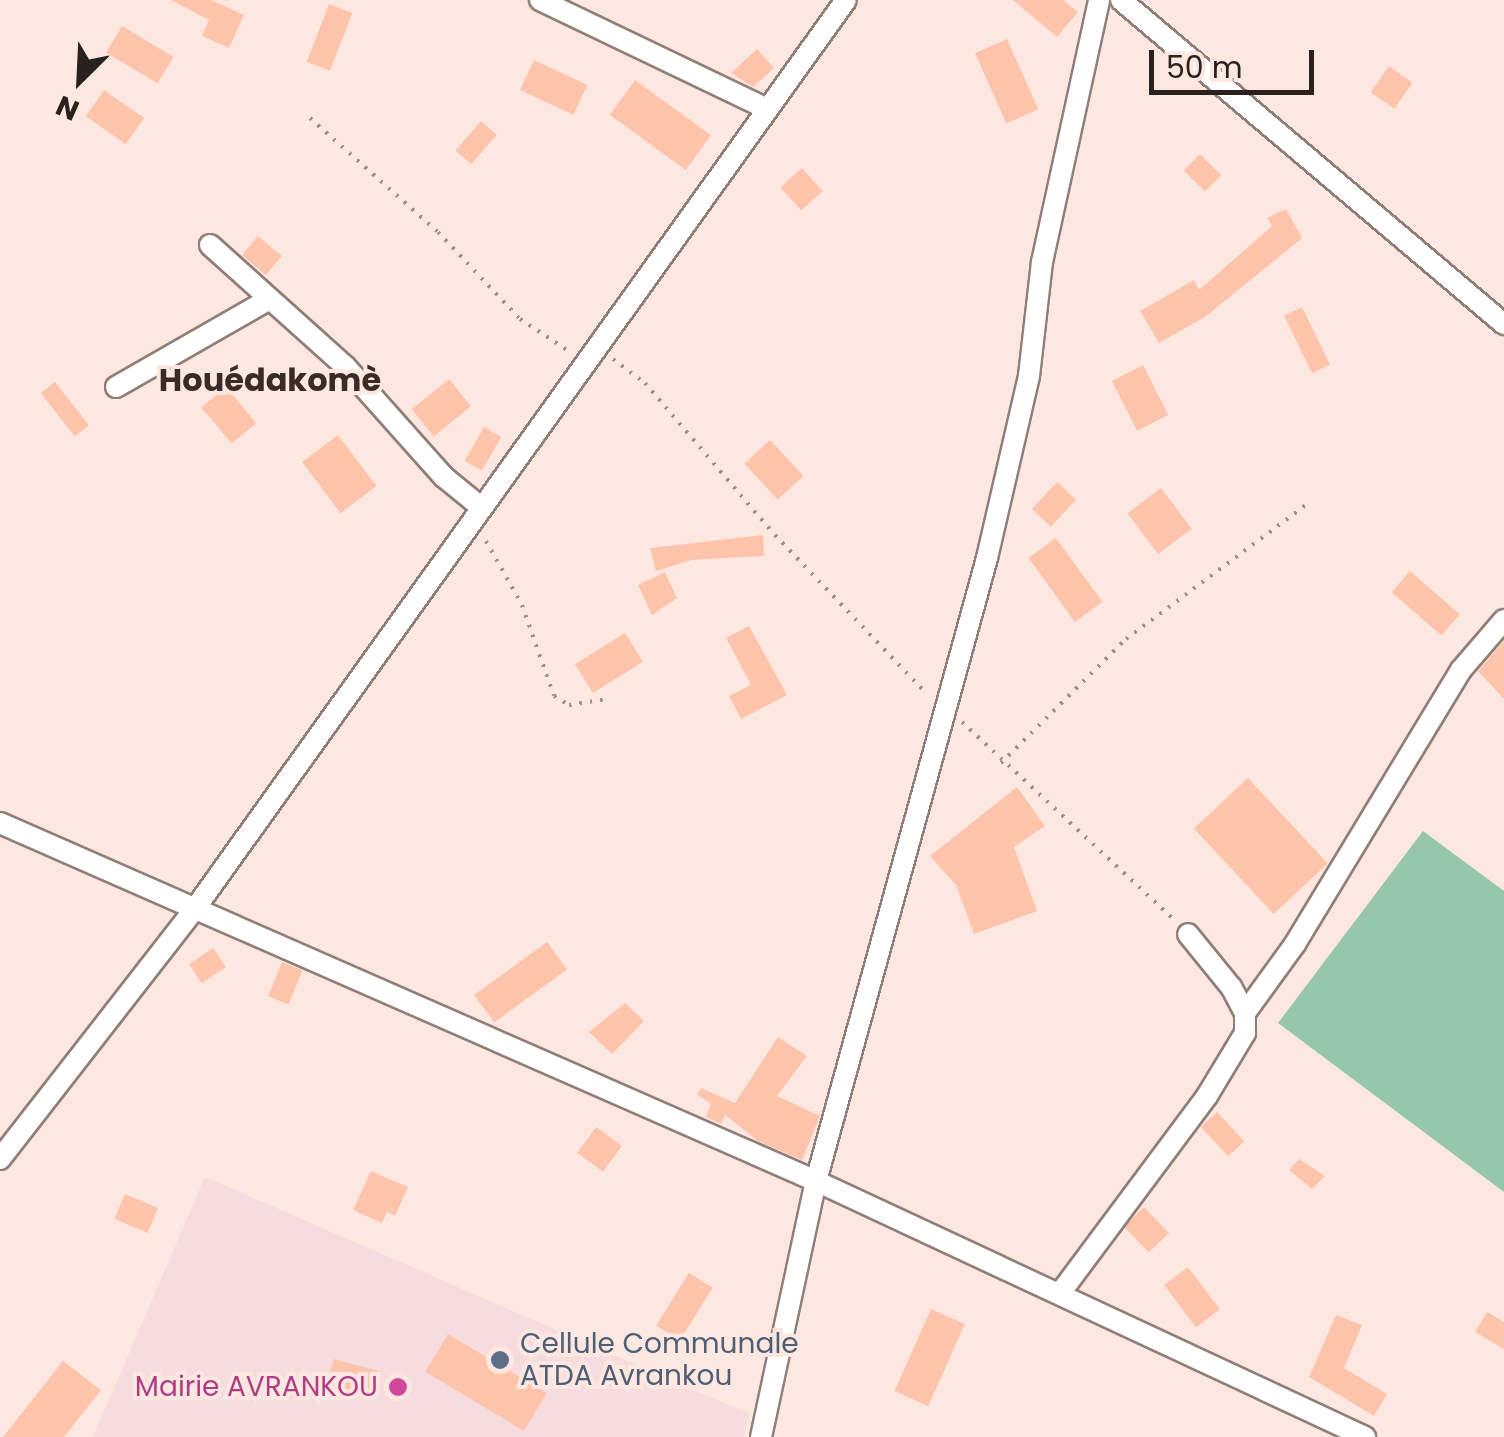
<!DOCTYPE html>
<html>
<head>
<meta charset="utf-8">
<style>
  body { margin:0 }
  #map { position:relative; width:1504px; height:1437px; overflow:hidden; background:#fce8e0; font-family:Poppins,sans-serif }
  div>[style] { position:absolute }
  .commercial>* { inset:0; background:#f6dbdf }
  .green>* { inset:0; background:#96c7ad }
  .building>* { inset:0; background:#fec4ab; transform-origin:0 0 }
  .path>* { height:4px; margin-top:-2px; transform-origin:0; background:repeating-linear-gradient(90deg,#9f908b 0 2.5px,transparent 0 10.5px) }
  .roads { filter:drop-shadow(2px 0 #907e78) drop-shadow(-2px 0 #907e78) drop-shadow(0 2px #907e78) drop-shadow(0 -2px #907e78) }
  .minor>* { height:20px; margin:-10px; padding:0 10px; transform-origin:10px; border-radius:10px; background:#fff }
  .dots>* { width:28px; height:28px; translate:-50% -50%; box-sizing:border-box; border:5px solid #fce8e0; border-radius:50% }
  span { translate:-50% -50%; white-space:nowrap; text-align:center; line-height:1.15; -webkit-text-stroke:8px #fce8e0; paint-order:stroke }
  .service-label { font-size:28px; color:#4e5e75 }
  .left { translate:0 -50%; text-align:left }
  .hotel-label { font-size:28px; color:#b23c85 }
  .right { translate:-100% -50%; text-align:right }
  .quarter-label { font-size:32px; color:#3a2b26; font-weight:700 }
  .north { position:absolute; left:30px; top:30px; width:100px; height:100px; -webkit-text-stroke:8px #fce8e0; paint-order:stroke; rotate:204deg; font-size:28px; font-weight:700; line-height:40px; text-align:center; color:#28211e }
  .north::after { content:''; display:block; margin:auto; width:35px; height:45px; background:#28211e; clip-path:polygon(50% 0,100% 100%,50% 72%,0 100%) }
  .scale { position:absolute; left:1149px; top:50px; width:165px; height:45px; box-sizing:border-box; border:5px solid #28211e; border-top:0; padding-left:12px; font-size:30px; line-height:35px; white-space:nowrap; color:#28211e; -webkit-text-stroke:8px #fce8e0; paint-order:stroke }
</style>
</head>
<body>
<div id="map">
  <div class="commercial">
    <div style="clip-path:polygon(205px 1177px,749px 1414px,744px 1437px,93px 1437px)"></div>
  </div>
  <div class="green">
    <div style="clip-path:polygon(1423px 831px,1504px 891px,1504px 1192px,1278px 1023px)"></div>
  </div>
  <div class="building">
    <div style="clip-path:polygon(171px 0,211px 0,244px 15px,229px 48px,202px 36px,209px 20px)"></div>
    <div style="clip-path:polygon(1013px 0,1063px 0,1078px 12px,1057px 37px)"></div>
    <div style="left:329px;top:4px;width:25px;height:62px;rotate:21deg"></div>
    <div style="left:122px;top:26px;width:60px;height:31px;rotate:31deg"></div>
    <div style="left:1007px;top:39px;width:77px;height:35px;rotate:66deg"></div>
    <div style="clip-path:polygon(757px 49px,774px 68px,753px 87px,731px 73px)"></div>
    <div style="left:534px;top:60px;width:59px;height:33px;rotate:25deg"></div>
    <div style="left:1389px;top:66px;width:29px;height:32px;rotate:35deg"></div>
    <div style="left:635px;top:80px;width:94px;height:43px;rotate:36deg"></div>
    <div style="left:104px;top:90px;width:49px;height:32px;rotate:35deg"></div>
    <div style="left:481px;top:121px;width:21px;height:39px;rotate:41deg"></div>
    <div style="left:1200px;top:154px;width:30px;height:23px;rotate:45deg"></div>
    <div style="left:802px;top:168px;width:31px;height:29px;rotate:48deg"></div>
    <div style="clip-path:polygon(1286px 209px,1302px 238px,1205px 317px,1159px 343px,1140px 311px,1194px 280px,1199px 290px,1272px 226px,1267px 218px)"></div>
    <div style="left:258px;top:236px;width:31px;height:25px;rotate:40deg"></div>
    <div style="left:1302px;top:307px;width:64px;height:20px;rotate:64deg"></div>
    <div style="left:1143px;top:365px;width:56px;height:35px;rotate:63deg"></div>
    <div style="left:449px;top:379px;width:35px;height:48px;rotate:51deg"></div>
    <div style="left:55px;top:382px;width:55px;height:18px;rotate:52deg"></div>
    <div style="left:226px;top:387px;width:47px;height:32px;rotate:50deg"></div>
    <div style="left:484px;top:427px;width:20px;height:39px;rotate:30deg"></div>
    <div style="left:338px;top:435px;width:64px;height:45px;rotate:53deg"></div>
    <div style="left:770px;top:440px;width:49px;height:35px;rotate:47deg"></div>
    <div style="left:1057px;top:482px;width:26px;height:37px;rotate:43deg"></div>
    <div style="left:1161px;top:488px;width:51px;height:42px;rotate:53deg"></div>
    <div style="clip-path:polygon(763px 535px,764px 556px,691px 560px,656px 571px,650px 548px)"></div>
    <div style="left:1056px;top:538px;width:79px;height:34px;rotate:54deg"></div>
    <div style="left:1410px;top:571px;width:66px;height:28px;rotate:41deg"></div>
    <div style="clip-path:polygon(665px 572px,677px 598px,652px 615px,638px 585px)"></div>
    <div style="clip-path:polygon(749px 626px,787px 695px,741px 719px,729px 696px,751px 685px,726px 638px)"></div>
    <div style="left:625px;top:633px;width:34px;height:59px;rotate:58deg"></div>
    <div style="clip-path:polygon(1504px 641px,1504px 699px,1478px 671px)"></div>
    <div style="left:1248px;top:778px;width:117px;height:74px;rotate:47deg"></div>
    <div style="clip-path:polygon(1017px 787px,1045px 826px,1014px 847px,1037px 911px,974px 934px,956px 885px,930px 856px)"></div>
    <div style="left:547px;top:942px;width:34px;height:90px;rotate:54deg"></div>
    <div style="left:213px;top:948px;width:23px;height:29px;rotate:56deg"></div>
    <div style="left:282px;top:962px;width:22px;height:37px;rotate:22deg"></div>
    <div style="clip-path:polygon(625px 1003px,644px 1021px,612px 1054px,589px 1032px)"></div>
    <div style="clip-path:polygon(778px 1037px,807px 1056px,777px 1096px,820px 1116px,802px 1160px,758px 1141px,725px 1115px,721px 1124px,706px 1117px,711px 1104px,697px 1094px,701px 1088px,735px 1103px)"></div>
    <div style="left:1217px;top:1112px;width:40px;height:22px;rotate:47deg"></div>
    <div style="left:596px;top:1127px;width:32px;height:32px;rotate:36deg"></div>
    <div style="clip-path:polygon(1299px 1159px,1325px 1176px,1312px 1189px,1289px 1170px)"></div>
    <div style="clip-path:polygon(371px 1171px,408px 1187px,395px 1216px,387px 1212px,382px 1223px,353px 1210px)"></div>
    <div style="left:125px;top:1194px;width:36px;height:27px;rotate:23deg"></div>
    <div style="left:1144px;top:1207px;width:36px;height:28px;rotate:46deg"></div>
    <div style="left:1188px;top:1267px;width:53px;height:30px;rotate:53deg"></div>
    <div style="left:689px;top:1273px;width:28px;height:62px;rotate:32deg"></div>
    <div style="left:931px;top:1309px;width:37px;height:90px;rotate:24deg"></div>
    <div style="clip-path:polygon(1487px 1312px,1504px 1322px,1504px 1349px,1475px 1332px)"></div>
    <div style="clip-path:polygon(1336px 1315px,1362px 1325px,1344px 1368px,1387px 1394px,1374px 1416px,1309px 1377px)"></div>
    <div style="left:448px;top:1334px;width:115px;height:44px;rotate:31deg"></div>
    <div style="left:334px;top:1359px;width:46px;height:26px;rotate:15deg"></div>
    <div style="clip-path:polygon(63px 1361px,101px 1390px,64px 1437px,3px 1437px)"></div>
  </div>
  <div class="path">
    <div style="left:310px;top:118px;width:171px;rotate:41.7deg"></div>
    <div style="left:438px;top:232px;width:120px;rotate:46.7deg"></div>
    <div style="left:520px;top:319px;width:60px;rotate:33.4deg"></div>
    <div style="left:613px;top:359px;width:40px;rotate:37deg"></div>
    <div style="left:645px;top:383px;width:200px;rotate:49.5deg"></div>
    <div style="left:775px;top:535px;width:220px;rotate:46.3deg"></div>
    <div style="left:486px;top:541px;width:73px;rotate:60.6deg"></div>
    <div style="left:522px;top:605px;width:96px;rotate:70.6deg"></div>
    <div style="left:554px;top:696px;width:17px;rotate:31deg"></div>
    <div style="left:569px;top:705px;width:36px;rotate:-9deg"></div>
    <div style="left:962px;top:722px;width:290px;rotate:43deg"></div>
    <div style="left:1001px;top:763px;width:176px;rotate:-44.8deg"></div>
    <div style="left:1126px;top:639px;width:224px;rotate:-36.7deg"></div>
  </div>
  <div class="roads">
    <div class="minor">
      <div style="left:540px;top:0;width:252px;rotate:25.6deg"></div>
      <div style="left:1121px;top:0;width:502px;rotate:40.23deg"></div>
      <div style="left:210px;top:245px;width:181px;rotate:41.9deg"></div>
      <div style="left:345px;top:366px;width:149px;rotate:48.3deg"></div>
      <div style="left:444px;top:477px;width:49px;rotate:39.2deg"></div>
      <div style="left:116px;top:387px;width:173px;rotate:-29.8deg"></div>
      <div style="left:0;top:823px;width:891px;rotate:23.69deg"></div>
      <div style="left:816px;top:1181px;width:606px;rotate:25deg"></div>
      <div style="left:1245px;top:1013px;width:85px;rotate:-54.1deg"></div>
      <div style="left:1295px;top:944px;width:320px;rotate:-58.8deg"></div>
      <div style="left:1461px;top:670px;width:66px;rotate:-49.3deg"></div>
      <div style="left:0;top:1159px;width:316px;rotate:-52.1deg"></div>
      <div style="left:194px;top:910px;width:1119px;rotate:-54.38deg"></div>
      <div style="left:1061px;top:1292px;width:244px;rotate:-53.3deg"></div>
      <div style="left:1207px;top:1096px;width:74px;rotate:-58.9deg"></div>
      <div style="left:1245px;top:1033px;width:20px;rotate:-90deg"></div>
      <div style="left:1245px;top:1013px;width:30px;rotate:-118deg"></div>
      <div style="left:1231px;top:987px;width:68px;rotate:-129.1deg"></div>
      <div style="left:761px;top:1437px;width:262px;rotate:-77.9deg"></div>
      <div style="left:816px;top:1181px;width:646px;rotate:-74.65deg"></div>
      <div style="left:987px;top:558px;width:187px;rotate:-77deg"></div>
      <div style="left:1029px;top:376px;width:115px;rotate:-83.5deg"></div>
      <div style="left:1042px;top:262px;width:268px;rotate:-77.7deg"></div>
    </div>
  </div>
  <div class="dots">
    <div style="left:500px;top:1360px;background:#5c6f8a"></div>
    <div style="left:398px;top:1387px;background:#d1479c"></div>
  </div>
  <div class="service-label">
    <span class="left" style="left:520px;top:1360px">Cellule Communale<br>ATDA Avrankou</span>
  </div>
  <div class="hotel-label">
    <span class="right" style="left:378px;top:1387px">Mairie AVRANKOU</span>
  </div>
  <div class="quarter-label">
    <span style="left:270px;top:380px">Houédakomè</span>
  </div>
  <div class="north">N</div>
  <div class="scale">50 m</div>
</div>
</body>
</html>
